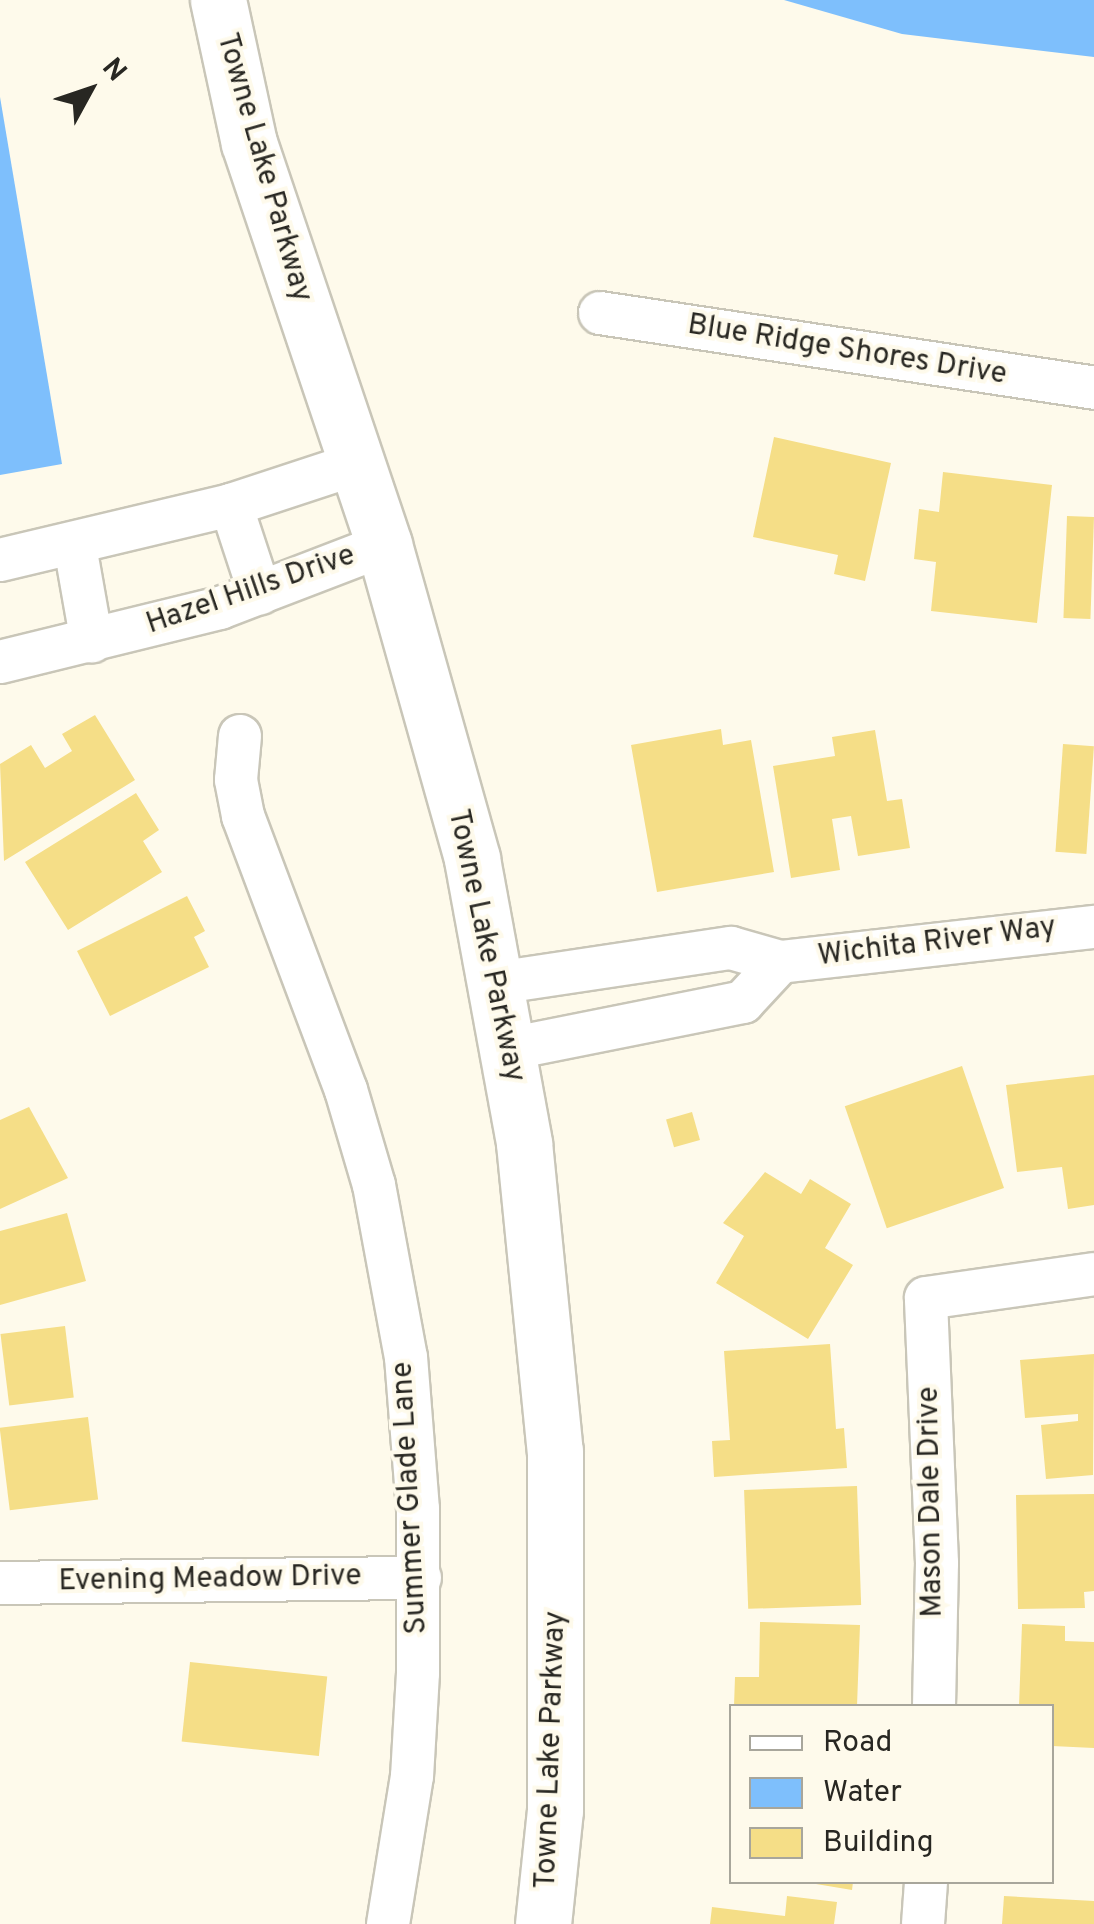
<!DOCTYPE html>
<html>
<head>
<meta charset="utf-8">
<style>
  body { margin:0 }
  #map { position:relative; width:1094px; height:1924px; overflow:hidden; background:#fefaeb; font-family:Overpass,sans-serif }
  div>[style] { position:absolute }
  .water>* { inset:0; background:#7ebffc }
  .building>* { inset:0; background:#f5de87; transform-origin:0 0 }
  .roads { filter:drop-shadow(2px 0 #c9c6b8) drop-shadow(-2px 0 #c9c6b8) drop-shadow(0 2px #c9c6b8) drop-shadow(0 -2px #c9c6b8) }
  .street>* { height:42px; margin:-21px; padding:0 21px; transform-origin:21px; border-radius:21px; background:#fff }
  .secondary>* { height:55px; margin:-27.5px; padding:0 27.5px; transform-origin:27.5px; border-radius:27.5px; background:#fff }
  span { translate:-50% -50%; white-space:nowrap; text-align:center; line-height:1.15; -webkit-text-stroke:8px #fefaeb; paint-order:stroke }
  .street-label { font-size:30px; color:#282722 }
  .legend { position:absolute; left:729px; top:1704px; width:325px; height:180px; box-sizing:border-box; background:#fefaeb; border:2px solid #a8a69b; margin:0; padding:12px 18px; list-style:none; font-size:30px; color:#282722 }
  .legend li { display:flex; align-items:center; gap:20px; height:50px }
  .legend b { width:50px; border:2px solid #a8a69b }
  .north { position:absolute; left:40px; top:40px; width:100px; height:100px; -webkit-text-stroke:8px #fefaeb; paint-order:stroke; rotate:50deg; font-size:28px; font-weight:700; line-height:40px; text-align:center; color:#282722 }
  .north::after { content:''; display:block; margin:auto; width:35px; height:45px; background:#282722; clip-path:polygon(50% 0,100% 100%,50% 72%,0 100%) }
</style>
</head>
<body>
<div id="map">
  <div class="water">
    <div style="clip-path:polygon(784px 0,1094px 0,1094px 57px,902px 34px)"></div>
    <div style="clip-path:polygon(0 97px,62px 464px,0 475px)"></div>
  </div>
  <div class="building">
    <div style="clip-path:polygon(774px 437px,891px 463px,865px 581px,834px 574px,838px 555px,753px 537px)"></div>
    <div style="clip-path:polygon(943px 472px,1052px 485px,1037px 623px,931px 611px,936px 562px,914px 559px,919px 509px,939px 512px)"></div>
    <div style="left:1067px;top:516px;width:27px;height:102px;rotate:2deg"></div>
    <div style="clip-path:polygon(95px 715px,135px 780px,4px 861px,0 764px,31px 745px,45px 768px,72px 751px,62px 734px)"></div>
    <div style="clip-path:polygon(721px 729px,723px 745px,751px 740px,774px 872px,657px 892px,631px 745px)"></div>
    <div style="clip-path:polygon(875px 730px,887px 801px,902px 799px,910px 848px,858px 856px,851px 816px,832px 819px,840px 870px,791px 878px,773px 766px,835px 756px,832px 737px)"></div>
    <div style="left:1063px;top:744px;width:31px;height:108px;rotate:4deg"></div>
    <div style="clip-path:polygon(136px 793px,159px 830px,143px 841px,162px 872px,68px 930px,25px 862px)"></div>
    <div style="clip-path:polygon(187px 896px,205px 931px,194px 937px,209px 967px,110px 1016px,77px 951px)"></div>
    <div style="left:962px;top:1066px;width:129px;height:124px;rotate:71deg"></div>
    <div style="clip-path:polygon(1094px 1075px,1094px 1205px,1068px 1209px,1062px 1167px,1017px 1172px,1006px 1085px)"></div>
    <div style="clip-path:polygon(29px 1107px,68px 1178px,0 1209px,0 1120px)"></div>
    <div style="left:692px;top:1112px;width:29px;height:27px;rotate:74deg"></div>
    <div style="clip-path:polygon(765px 1172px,801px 1194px,810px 1179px,851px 1204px,825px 1248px,853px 1265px,808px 1339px,716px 1283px,744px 1236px,723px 1223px)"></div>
    <div style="clip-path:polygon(67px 1213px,86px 1281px,0 1305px,0 1231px)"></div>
    <div style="left:65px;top:1326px;width:72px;height:65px;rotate:83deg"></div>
    <div style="clip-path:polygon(830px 1344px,836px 1429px,844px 1428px,847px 1468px,714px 1477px,712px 1441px,730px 1440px,724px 1351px)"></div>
    <div style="clip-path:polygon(1094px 1354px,1093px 1475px,1046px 1479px,1041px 1425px,1078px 1421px,1078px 1414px,1025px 1418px,1020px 1360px)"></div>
    <div style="left:88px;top:1417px;width:83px;height:89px;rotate:83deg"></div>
    <div style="left:857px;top:1486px;width:119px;height:113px;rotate:88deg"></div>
    <div style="clip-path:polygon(1094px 1494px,1094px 1591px,1084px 1592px,1085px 1608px,1018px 1609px,1016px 1495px)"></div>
    <div style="clip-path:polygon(760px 1622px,860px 1625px,857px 1706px,734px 1706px,735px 1677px,759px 1677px)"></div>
    <div style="clip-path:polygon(1022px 1624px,1065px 1626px,1065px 1641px,1094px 1642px,1094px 1748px,1052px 1746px,1052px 1706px,1019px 1706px)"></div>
    <div style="left:190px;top:1662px;width:138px;height:80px;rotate:6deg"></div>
    <div style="clip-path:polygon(804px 1882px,853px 1882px,852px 1890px)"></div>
    <div style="clip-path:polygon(787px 1896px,837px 1902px,834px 1924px,710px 1924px,712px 1907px,785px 1916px)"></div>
    <div style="clip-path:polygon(1004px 1896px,1094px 1901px,1094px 1924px,1002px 1924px)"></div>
  </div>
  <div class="roads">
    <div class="street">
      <div style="left:600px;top:313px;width:500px;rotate:8.6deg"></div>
      <div style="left:231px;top:505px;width:93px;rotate:71.8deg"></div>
      <div style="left:75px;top:546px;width:97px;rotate:80deg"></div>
      <div style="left:0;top:560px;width:237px;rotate:-13.4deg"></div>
      <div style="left:231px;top:505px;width:132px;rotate:-18.2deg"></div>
      <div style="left:0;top:662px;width:227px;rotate:-13.8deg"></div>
      <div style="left:220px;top:608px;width:176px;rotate:-21deg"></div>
      <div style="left:240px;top:736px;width:44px;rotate:95.2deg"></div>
      <div style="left:236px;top:780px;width:37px;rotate:79deg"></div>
      <div style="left:243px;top:816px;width:293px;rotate:69.4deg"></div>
      <div style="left:346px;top:1090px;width:99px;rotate:73.6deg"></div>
      <div style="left:374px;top:1185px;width:175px;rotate:79.5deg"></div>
      <div style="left:406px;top:1357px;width:152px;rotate:85.5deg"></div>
      <div style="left:418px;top:1509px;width:164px;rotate:90deg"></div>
      <div style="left:418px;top:1673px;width:103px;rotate:93.3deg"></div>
      <div style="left:412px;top:1776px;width:150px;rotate:99.2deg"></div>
      <div style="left:496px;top:983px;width:238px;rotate:-8.5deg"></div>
      <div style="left:731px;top:948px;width:51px;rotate:15.9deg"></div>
      <div style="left:780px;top:962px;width:316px;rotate:-6.4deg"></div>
      <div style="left:508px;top:1049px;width:240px;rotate:-11.3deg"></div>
      <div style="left:743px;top:1002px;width:54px;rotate:-47.2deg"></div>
      <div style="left:0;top:1583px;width:420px;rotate:-0.7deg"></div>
      <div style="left:934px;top:1706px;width:143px;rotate:-88.8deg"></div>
      <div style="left:937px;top:1563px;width:265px;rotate:-92.4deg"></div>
      <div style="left:926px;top:1298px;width:170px;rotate:-8.1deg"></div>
      <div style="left:923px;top:1924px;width:42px;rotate:-85.9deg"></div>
    </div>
    <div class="secondary">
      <div style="left:218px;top:0;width:146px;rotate:77.8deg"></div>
      <div style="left:249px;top:143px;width:424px;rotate:71.4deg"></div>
      <div style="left:384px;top:545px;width:326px;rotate:74.3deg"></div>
      <div style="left:472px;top:859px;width:289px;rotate:79.6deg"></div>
      <div style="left:524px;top:1143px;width:310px;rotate:84.3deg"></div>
      <div style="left:555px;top:1451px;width:359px;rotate:90deg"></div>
      <div style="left:555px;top:1810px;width:115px;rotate:96deg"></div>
    </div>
  </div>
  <div class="street-label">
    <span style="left:263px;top:168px;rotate:74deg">Towne Lake Parkway</span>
    <span style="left:847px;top:351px;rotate:9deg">Blue Ridge Shores Drive</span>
    <span style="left:251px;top:591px;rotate:-19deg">Hazel Hills Drive</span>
    <span style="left:937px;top:943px;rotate:-7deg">Wichita River Way</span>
    <span style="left:485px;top:946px;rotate:78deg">Towne Lake Parkway</span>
    <span style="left:411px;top:1498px;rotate:-93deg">Summer Glade Lane</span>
    <span style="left:932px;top:1502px;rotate:-91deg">Mason Dale Drive</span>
    <span style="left:210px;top:1580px;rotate:-1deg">Evening Meadow Drive</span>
    <span style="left:552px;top:1750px;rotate:-88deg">Towne Lake Parkway</span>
  </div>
  <ul class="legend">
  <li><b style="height:12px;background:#fff"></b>Road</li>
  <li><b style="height:28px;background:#7ebffc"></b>Water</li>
  <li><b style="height:28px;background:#f5de87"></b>Building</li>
  </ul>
  <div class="north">N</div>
</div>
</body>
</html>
